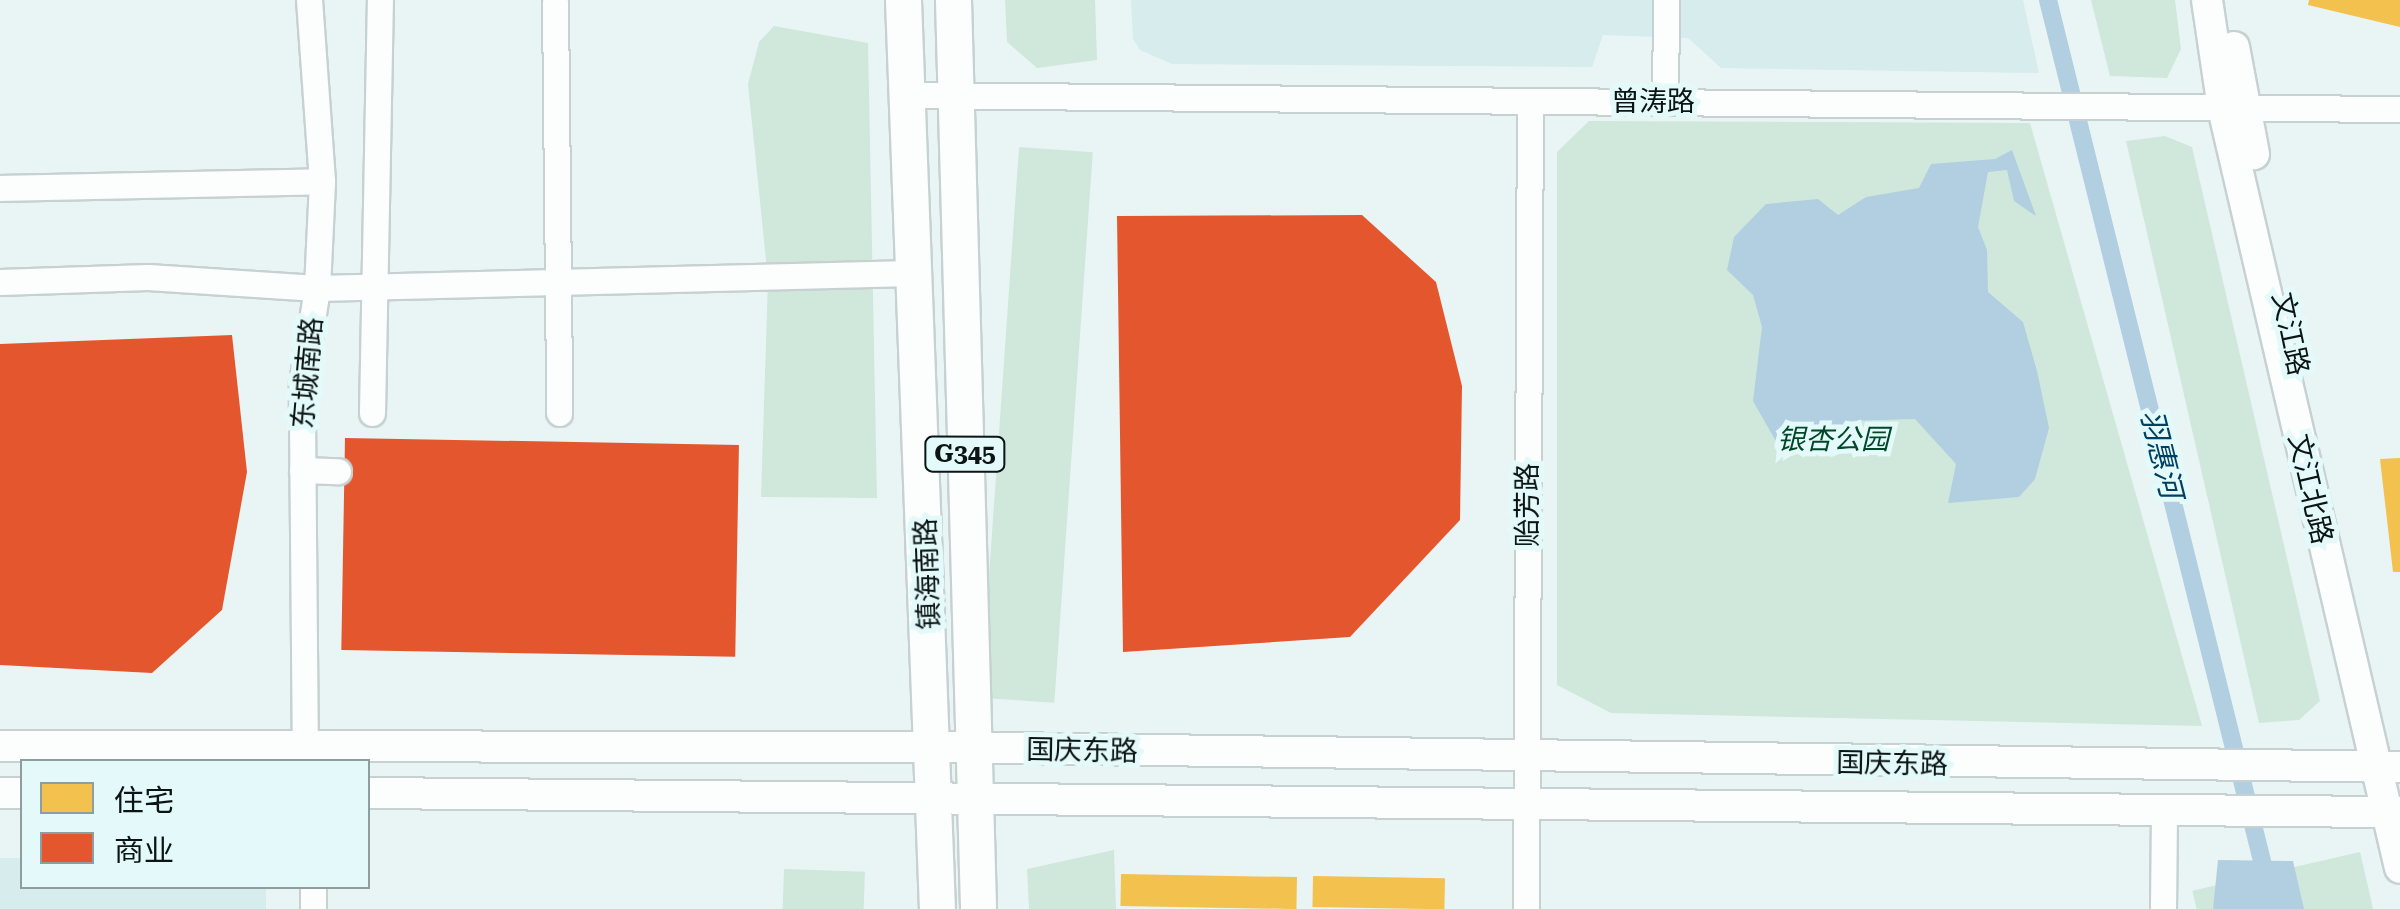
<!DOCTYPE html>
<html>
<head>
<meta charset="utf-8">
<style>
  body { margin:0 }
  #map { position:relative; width:2400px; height:909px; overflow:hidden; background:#e9f5f5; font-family:"Roboto Serif","Noto Sans SC",serif }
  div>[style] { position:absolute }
  .built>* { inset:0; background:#d6eced }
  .green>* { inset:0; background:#cfe8db; transform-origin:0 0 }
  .water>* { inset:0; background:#b2cee1 }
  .homes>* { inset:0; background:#f2c14e; transform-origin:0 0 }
  .shops>* { inset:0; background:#e4572e; transform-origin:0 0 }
  .canal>* { height:18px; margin:-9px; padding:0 9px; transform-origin:9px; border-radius:9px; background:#b2cee1 }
  .roads { filter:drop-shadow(2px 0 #c7d1d1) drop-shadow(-2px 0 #c7d1d1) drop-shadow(0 2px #c7d1d1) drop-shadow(0 -2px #c7d1d1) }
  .minor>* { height:25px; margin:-12.5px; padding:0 12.5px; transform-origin:12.5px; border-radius:12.5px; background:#fcfefe }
  .major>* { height:30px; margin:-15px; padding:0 15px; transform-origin:15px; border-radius:15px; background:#fcfefe }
  .highway>* { height:35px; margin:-17.5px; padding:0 17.5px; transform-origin:17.5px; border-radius:17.5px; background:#fcfefe }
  span { translate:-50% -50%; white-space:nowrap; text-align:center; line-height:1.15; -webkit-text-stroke:10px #e4fafa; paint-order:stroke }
  .shield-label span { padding:2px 8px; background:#e4fafa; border:2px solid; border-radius:8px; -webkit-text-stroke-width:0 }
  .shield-label { font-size:25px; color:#0c1414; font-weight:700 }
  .street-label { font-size:28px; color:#0c1414 }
  .park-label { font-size:28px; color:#024728; font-style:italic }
  .water-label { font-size:30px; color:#004163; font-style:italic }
  .legend { position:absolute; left:20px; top:759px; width:350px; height:130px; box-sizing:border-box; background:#e4fafa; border:2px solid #8e9e9e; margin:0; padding:12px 18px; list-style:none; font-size:30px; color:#0c1414 }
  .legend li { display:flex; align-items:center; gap:20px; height:50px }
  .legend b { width:50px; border:2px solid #8e9e9e }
</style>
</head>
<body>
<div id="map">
  <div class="built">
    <div style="clip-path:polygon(1131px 0,2023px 0,2039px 73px,1721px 68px,1688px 38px,1603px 35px,1592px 67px,1172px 64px,1140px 50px,1133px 39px)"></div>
    <div style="clip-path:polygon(0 858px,22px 858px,22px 886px,266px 887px,266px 909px,0 909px)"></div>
  </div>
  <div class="green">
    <div style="clip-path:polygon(1005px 0,1095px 0,1097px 60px,1037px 68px,1007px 42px)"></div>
    <div style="clip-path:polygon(2091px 0,2175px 0,2181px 49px,2167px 78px,2110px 76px)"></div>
    <div style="clip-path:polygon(774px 26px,868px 43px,877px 498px,761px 497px,768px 280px,748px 84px,759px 42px)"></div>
    <div style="clip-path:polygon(1589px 121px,2030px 123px,2202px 726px,1611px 713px,1557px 685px,1557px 152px)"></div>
    <div style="clip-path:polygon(2165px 136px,2192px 147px,2320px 701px,2299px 720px,2259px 723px,2126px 141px)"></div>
    <div style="left:1019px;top:147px;width:74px;height:552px;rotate:4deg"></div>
    <div style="clip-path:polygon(1114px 850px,1116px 909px,1029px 909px,1027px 869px)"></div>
    <div style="left:2360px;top:852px;width:58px;height:172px;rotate:77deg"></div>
    <div style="left:784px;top:869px;width:81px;height:40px;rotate:2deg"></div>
  </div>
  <div class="water">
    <div style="clip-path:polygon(2012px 150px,2036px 216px,2014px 201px,2007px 170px,1988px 172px,1978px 227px,1987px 250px,1988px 292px,2023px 322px,2037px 371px,2049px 428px,2035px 479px,2019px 497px,1948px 503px,1956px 464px,1915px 419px,1847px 421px,1840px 448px,1807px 454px,1777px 443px,1753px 401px,1762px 327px,1753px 295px,1727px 270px,1734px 237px,1766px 204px,1818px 199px,1838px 215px,1866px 197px,1919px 188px,1931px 164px,1995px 159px)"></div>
    <div style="clip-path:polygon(2218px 860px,2293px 861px,2304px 909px,2213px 909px)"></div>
  </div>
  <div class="homes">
    <div style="clip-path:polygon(2309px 0,2400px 0,2400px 27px,2308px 5px)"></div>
    <div style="clip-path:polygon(2400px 458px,2400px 572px,2393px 572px,2380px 459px)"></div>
    <div style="left:1121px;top:874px;width:176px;height:32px;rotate:1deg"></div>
    <div style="left:1313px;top:876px;width:132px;height:31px;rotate:1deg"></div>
  </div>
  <div class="shops">
    <div style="clip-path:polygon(1362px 215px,1436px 282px,1462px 386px,1460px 520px,1350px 637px,1123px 652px,1117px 216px)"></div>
    <div style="clip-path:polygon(232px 335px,247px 472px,222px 610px,152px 673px,0 665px,0 344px)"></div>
    <div style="left:345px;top:438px;width:394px;height:212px;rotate:1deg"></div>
  </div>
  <div class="canal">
    <div style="left:2048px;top:0;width:937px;rotate:76.04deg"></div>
  </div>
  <div class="roads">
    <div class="minor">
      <div style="left:555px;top:2px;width:411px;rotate:89.4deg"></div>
      <div style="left:907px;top:95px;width:1493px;rotate:0.54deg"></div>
      <div style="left:1665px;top:102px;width:102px;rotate:-89.4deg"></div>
      <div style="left:0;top:188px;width:322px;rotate:-1.2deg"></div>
      <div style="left:0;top:282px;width:148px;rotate:-1.9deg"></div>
      <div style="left:148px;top:277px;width:169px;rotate:3.7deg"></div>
      <div style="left:317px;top:288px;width:594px;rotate:-1.45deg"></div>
      <div style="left:372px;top:413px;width:413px;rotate:-88.9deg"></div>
      <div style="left:302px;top:470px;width:36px;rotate:2deg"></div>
      <div style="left:305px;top:762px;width:379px;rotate:-90.5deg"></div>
      <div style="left:302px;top:383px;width:96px;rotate:-81deg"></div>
      <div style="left:317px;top:288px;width:107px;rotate:-87.3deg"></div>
      <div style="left:322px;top:181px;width:181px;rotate:-94.1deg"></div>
      <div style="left:313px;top:886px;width:23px;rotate:90deg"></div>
      <div style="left:1526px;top:909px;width:807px;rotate:-89.72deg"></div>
      <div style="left:2163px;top:909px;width:98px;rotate:-89.4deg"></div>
    </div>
    <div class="major">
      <div style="left:2207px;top:0;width:109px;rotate:81.6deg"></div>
      <div style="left:2223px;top:108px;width:780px;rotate:76.89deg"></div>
      <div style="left:2234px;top:47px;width:109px;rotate:79.4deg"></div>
      <div style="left:0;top:746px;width:932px;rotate:0.06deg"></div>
      <div style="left:932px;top:747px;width:1468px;rotate:0.78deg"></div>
      <div style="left:0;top:793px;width:22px"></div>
      <div style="left:368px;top:793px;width:2032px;rotate:0.54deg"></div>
    </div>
    <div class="highway">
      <div style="left:903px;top:0;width:910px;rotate:87.86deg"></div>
      <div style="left:953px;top:0;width:909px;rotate:88.42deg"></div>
    </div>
  </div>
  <div class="shield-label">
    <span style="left:965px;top:454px">G345</span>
  </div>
  <div class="street-label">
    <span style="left:1653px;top:102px">曾涛路</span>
    <span style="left:2290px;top:334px;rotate:78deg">文江路</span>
    <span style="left:308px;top:373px;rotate:-85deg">东城南路</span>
    <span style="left:2310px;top:489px;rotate:77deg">文江北路</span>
    <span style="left:1528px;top:505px;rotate:-90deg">贻芳路</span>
    <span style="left:928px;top:574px;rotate:-92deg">镇海南路</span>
    <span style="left:1082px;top:751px;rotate:1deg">国庆东路</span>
    <span style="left:1892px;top:764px;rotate:1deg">国庆东路</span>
  </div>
  <div class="park-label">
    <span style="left:1833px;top:440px">银杏公园</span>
  </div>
  <div class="water-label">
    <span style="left:2161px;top:454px;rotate:76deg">羽惠河</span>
  </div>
  <ul class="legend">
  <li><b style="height:28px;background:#f2c14e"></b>住宅</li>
  <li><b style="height:28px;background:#e4572e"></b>商业</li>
  </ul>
</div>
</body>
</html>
